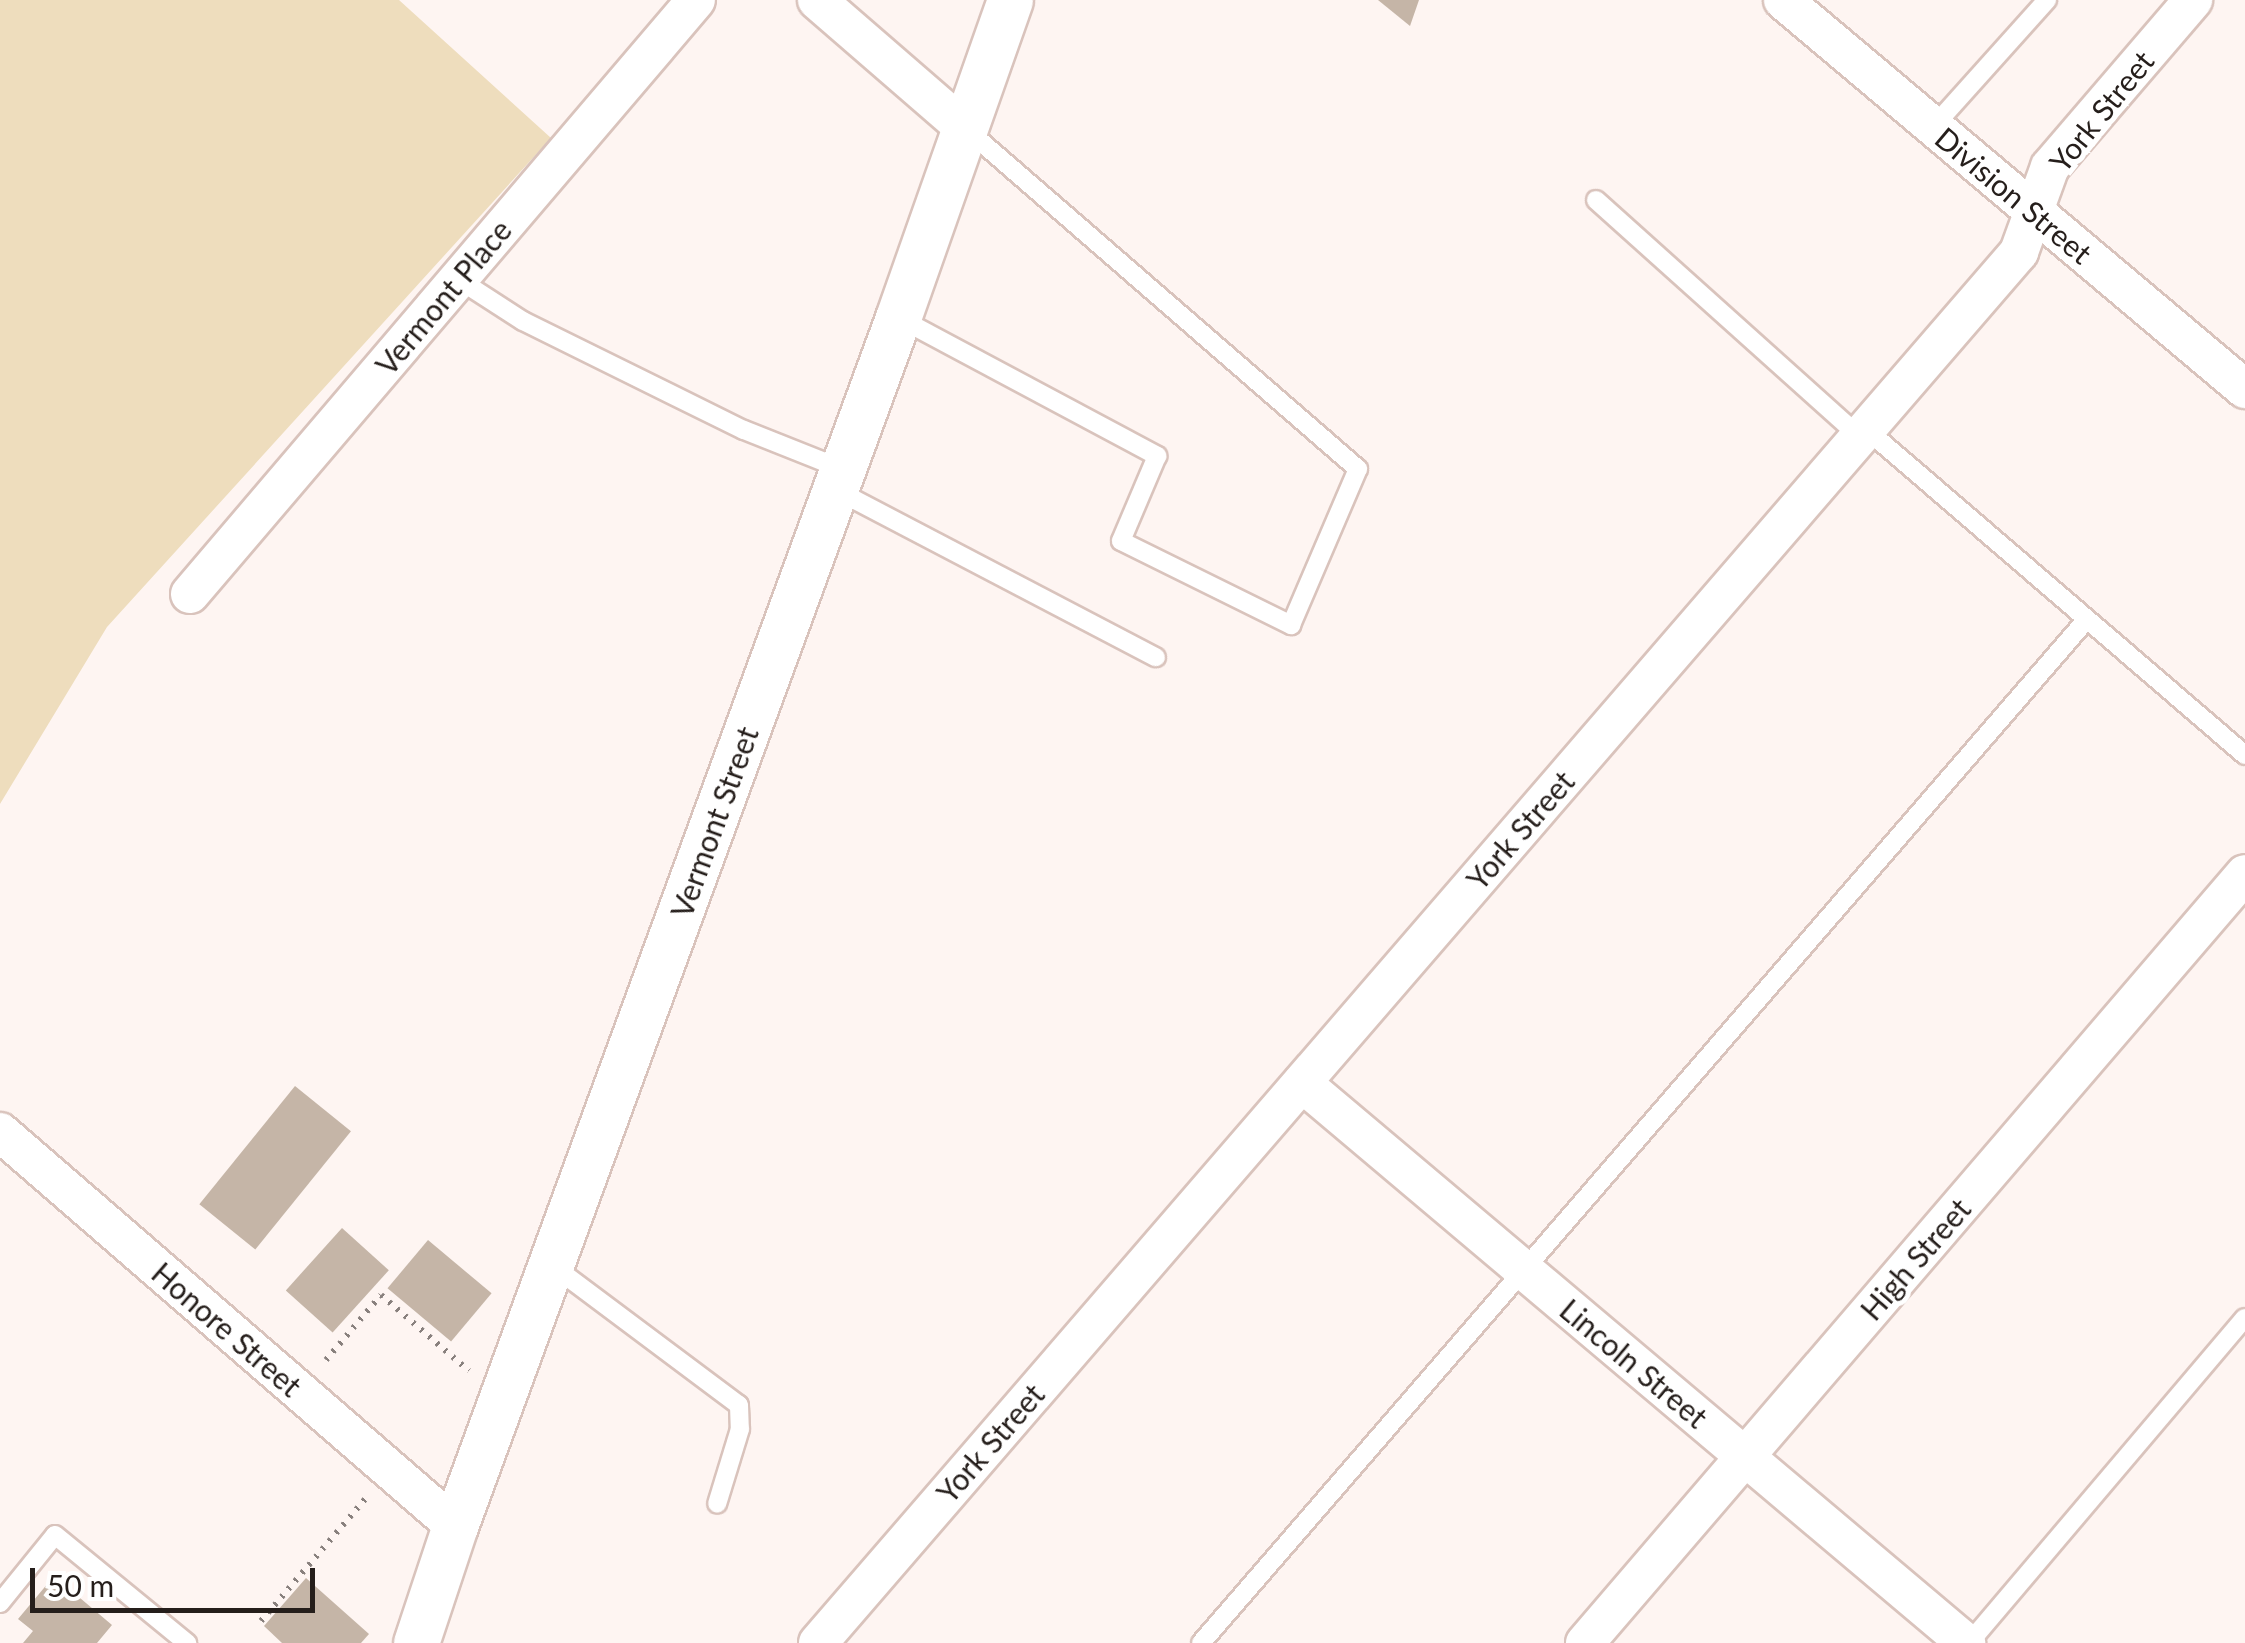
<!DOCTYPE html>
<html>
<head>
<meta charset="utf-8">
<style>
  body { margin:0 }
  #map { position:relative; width:2245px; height:1643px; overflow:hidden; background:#fef5f2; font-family:Lato,sans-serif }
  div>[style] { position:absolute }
  .green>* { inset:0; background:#eeddbd }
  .building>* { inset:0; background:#c5b5a7; transform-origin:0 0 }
  .path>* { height:6px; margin-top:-3px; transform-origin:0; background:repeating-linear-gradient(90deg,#88807d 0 2.5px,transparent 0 10.5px) }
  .roads { filter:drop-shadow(2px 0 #d9c3bc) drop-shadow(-2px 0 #d9c3bc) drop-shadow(0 2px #d9c3bc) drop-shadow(0 -2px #d9c3bc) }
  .service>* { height:18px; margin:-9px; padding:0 9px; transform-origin:9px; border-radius:9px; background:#fff }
  .minor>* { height:38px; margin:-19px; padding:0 19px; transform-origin:19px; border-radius:19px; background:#fff }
  .tertiary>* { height:45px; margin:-22.5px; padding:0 22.5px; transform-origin:22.5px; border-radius:22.5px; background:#fff }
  span { translate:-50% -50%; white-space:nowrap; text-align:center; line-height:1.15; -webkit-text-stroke:10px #fff; paint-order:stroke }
  .street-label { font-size:30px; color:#251e1b }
  .scale { position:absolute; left:30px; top:1568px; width:285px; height:45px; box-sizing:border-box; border:5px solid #251e1b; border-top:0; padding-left:12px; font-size:30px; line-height:35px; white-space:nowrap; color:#251e1b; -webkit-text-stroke:8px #fff; paint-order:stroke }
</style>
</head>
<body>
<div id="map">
  <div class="green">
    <div style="clip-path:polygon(0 0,399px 0,551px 138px,107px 627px,0 804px)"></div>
  </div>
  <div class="building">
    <div style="clip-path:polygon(1378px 0,1419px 0,1410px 26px)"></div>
    <div style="left:295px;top:1086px;width:72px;height:152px;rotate:39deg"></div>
    <div style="left:342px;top:1228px;width:63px;height:84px;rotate:42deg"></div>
    <div style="left:428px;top:1240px;width:83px;height:63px;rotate:40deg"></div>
    <div style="clip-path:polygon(54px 1576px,112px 1625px,97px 1643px,23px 1643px,33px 1631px,18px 1619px)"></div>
    <div style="clip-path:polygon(306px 1578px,369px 1634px,361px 1643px,282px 1643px,264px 1626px)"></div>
  </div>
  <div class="path">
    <div style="left:326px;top:1360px;width:85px;rotate:-49.8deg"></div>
    <div style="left:381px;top:1295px;width:116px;rotate:40.8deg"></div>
    <div style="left:261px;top:1621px;width:162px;rotate:-49.5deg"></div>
  </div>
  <div class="roads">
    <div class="service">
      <div style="left:1933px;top:127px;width:171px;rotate:-48.1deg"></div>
      <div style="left:1596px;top:200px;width:355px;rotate:41.9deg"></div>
      <div style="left:458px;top:279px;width:77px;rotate:32.9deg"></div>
      <div style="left:523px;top:321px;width:246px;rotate:26.3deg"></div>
      <div style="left:744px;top:430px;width:105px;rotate:21.7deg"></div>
      <div style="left:899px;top:318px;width:293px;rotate:28.1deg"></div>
      <div style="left:1157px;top:456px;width:92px;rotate:113deg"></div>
      <div style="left:1121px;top:541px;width:190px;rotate:26.3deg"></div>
      <div style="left:1291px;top:625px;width:170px;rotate:-66.8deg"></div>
      <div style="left:1358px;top:469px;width:520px;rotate:-139.05deg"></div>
      <div style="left:1866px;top:429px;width:500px;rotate:40.7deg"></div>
      <div style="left:836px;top:490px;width:361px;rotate:27.6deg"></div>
      <div style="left:553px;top:1266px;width:232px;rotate:36.8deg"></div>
      <div style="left:739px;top:1405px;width:24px;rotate:88deg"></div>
      <div style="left:740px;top:1429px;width:78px;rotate:107deg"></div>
      <div style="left:0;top:1603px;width:87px;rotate:-51deg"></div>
      <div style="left:55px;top:1535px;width:171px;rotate:39.3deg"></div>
      <div style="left:1201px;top:1643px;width:1354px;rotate:-49.13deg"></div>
      <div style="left:1969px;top:1643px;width:426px;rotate:-49.7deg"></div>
    </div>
    <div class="minor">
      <div style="left:817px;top:0;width:196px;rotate:40.9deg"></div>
      <div style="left:1783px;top:0;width:604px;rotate:40.1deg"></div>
      <div style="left:190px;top:594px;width:780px;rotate:-49.57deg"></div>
      <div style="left:1302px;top:1083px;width:869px;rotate:40.14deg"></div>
      <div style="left:0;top:1132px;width:602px;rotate:40.89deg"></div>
      <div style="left:818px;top:1643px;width:1838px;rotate:-49.19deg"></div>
      <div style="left:2019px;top:252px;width:90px;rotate:-70deg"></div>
      <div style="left:2050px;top:167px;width:220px;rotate:-49.4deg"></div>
      <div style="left:1585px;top:1643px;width:1013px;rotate:-49.36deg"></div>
    </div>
    <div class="tertiary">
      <div style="left:416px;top:1643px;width:123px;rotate:-71.6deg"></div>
      <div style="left:455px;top:1526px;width:1287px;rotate:-69.86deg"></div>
      <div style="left:898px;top:318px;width:337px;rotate:-70.6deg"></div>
    </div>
  </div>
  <div class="street-label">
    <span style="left:2101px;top:111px;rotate:-51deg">York Street</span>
    <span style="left:2014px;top:195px;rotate:40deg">Division Street</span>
    <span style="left:443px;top:297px;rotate:-50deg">Vermont Place</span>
    <span style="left:714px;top:822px;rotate:-70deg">Vermont Street</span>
    <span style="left:1520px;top:830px;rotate:-49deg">York Street</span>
    <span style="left:1915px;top:1259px;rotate:-49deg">High Street</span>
    <span style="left:227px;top:1329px;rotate:41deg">Honore Street</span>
    <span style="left:1634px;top:1363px;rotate:40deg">Lincoln Street</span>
    <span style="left:990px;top:1443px;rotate:-49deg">York Street</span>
  </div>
  <div class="scale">50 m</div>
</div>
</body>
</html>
